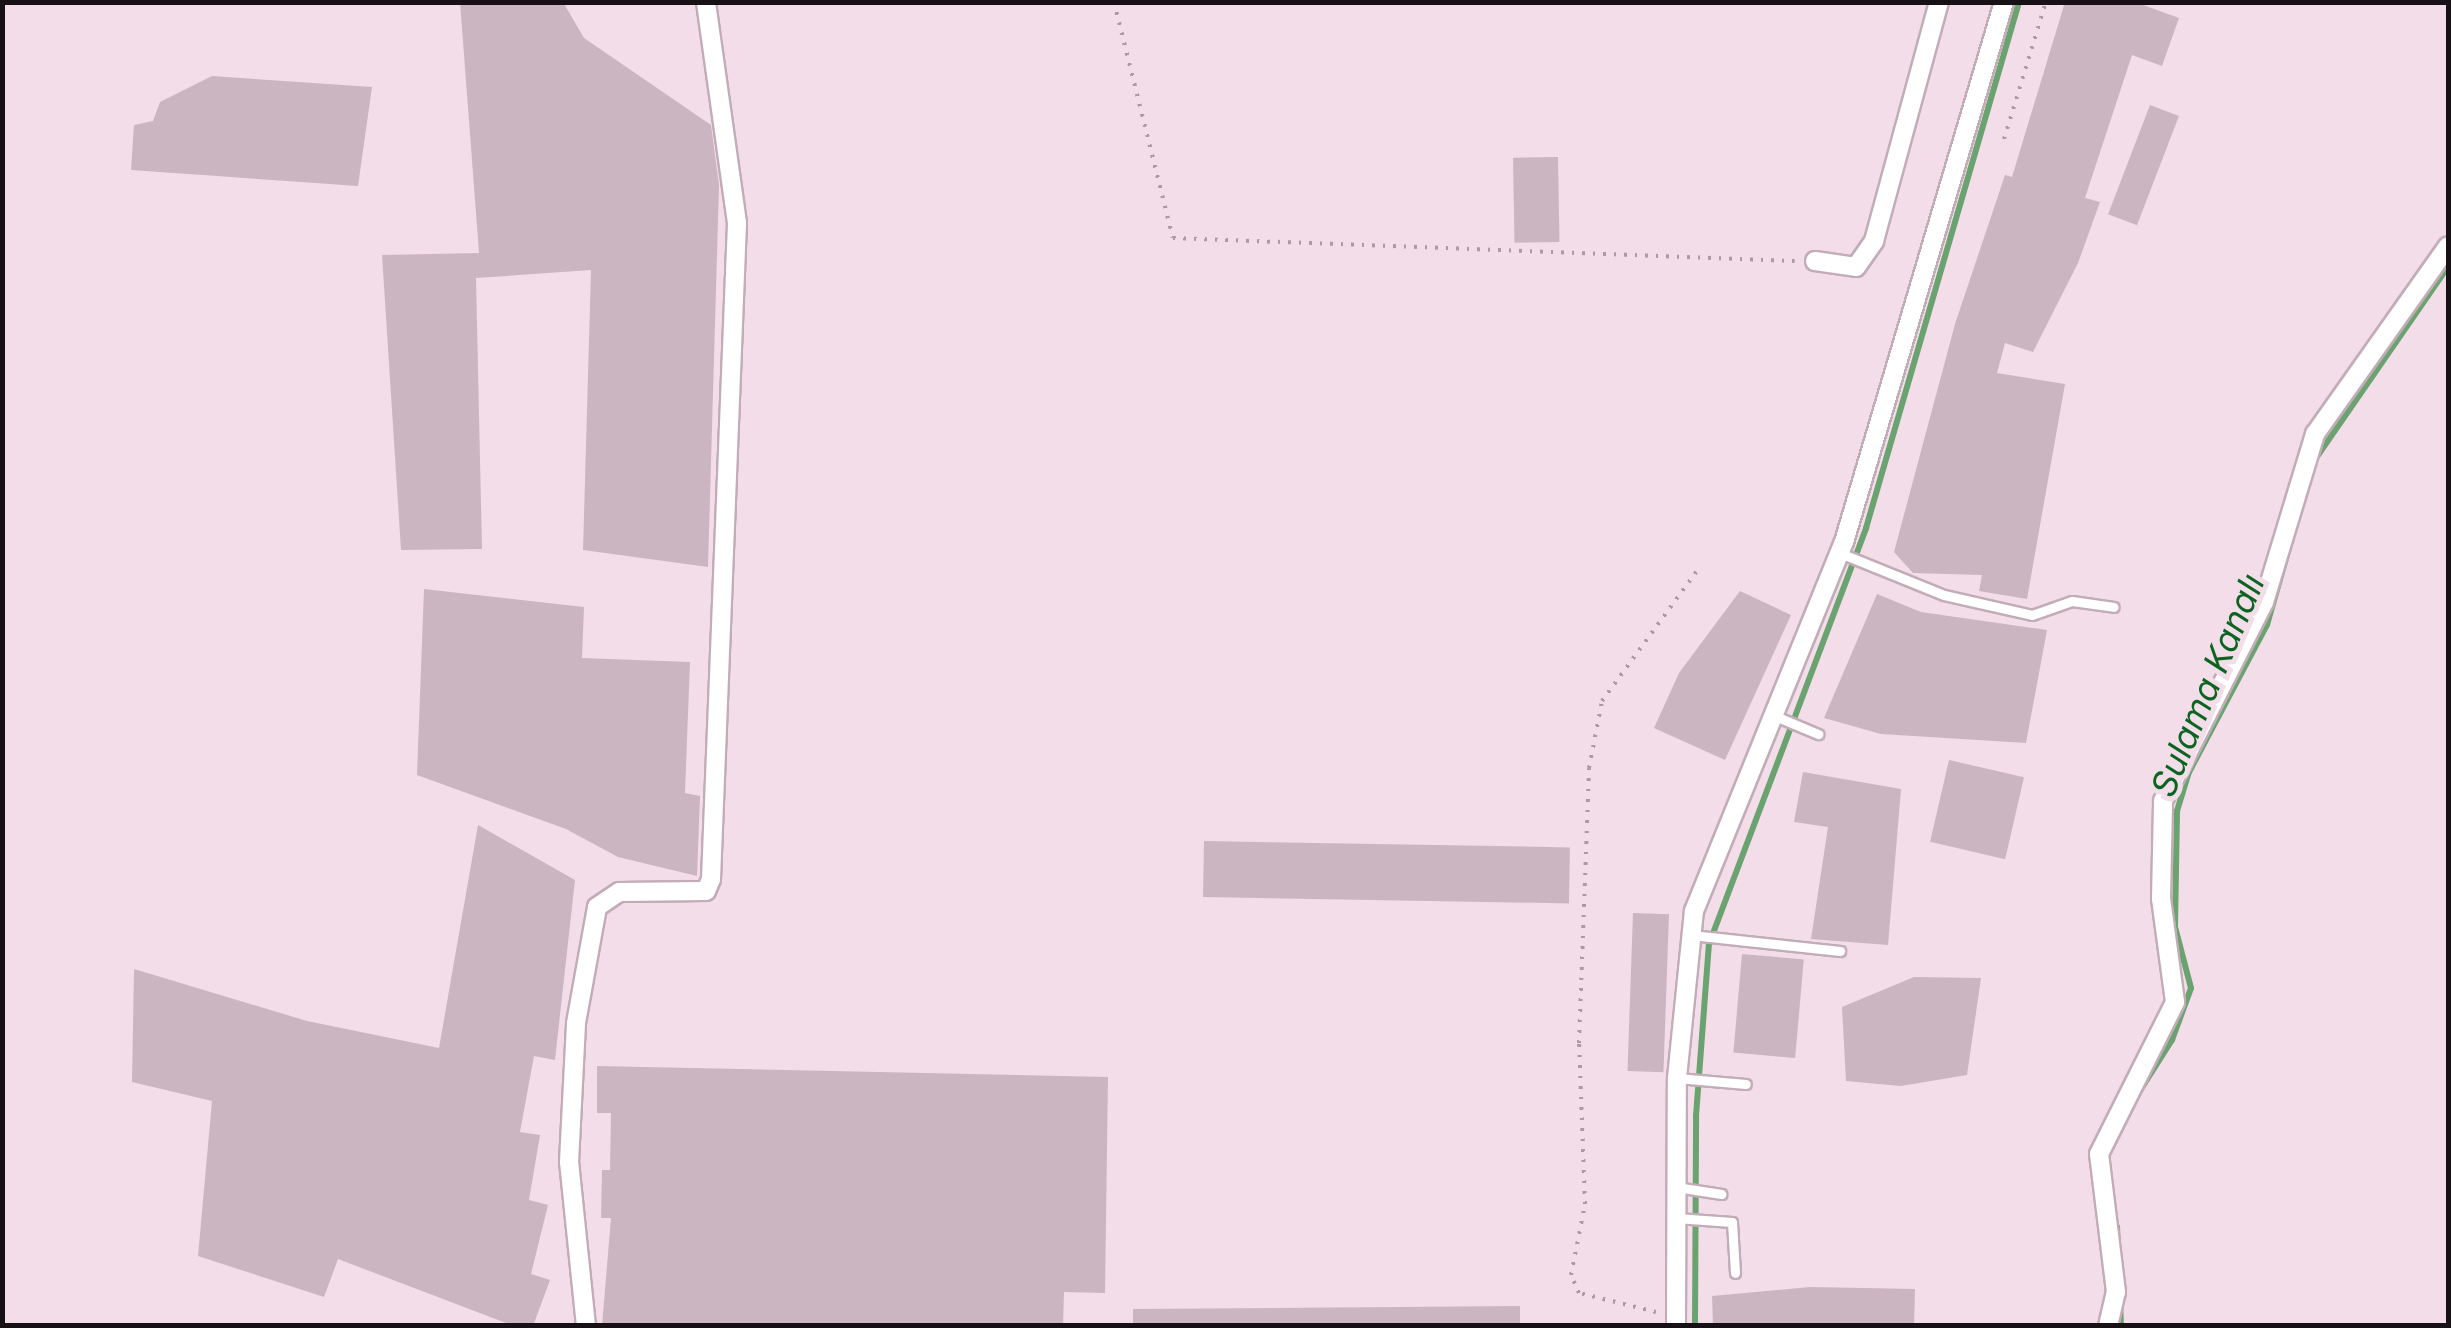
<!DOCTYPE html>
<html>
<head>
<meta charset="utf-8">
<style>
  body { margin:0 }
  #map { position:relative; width:2451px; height:1328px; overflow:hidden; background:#f3dde9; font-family:Inter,sans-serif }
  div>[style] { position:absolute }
  .stream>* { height:6px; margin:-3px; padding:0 3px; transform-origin:3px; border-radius:3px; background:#6aa36f }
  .building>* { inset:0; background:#cbb5c1; transform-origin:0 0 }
  .path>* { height:4px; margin-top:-2px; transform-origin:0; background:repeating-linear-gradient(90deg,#ab9aa3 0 2.5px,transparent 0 10.5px) }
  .roads { filter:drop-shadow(2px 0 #c2acb8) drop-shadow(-2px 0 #c2acb8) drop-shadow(0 2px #c2acb8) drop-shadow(0 -2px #c2acb8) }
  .service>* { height:9px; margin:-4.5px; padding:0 4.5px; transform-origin:4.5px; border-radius:4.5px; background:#fff }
  .minor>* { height:18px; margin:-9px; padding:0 9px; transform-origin:9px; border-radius:9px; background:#fff }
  span { translate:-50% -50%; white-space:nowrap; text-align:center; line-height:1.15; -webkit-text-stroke:10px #f3dde9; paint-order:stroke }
  .water-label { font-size:35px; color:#0c6421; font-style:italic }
  .frame { position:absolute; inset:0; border:5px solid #171014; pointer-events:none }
</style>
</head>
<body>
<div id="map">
  <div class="stream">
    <div style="left:2316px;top:458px;width:232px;rotate:-55.4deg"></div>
    <div style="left:2141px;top:1089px;width:58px;rotate:-57.7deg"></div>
    <div style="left:2172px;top:1040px;width:55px;rotate:-69.9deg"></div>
    <div style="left:2191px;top:988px;width:63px;rotate:-104.7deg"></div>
    <div style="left:2175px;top:927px;width:116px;rotate:-89deg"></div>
    <div style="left:2177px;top:811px;width:39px;rotate:-73deg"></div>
    <div style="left:2188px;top:774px;width:169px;rotate:-62.1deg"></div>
    <div style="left:2267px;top:625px;width:102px;rotate:-74.1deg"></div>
    <div style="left:2117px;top:1227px;width:99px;rotate:87.7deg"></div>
    <div style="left:1695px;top:1326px;width:210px;rotate:-89.7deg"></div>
    <div style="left:1696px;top:1116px;width:172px;rotate:-85.7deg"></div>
    <div style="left:1709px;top:944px;width:445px;rotate:-69.3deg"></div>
    <div style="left:1866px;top:528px;width:548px;rotate:-73.78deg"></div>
  </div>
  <div class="building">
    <div style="clip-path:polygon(460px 2px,563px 2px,584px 38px,711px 125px,719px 185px,708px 567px,583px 550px,591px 270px,476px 278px,482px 549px,401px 550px,382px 255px,479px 253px)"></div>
    <div style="clip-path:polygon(2065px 2px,2135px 2px,2179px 18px,2162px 66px,2132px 55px,2085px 198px,2100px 202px,2078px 263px,2033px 352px,2005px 343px,1997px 373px,2065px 384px,2027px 599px,1979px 591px,1982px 575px,1913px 573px,1894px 552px,1955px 324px,2005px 175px,2012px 177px)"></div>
    <div style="clip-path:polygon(212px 76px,372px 87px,358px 186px,131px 170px,134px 125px,153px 121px,160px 102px)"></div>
    <div style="left:2150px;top:105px;width:31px;height:117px;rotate:21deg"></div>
    <div style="left:1558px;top:157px;width:85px;height:45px;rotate:89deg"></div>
    <div style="clip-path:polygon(424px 589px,584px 607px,582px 658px,690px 662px,685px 793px,700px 796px,697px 876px,618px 857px,566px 829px,417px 775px)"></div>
    <div style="clip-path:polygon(1740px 591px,1791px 615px,1725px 760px,1654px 728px,1679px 673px)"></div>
    <div style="clip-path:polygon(1877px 594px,1921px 612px,2047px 630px,2026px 743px,1881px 734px,1824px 718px)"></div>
    <div style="left:1949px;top:760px;width:77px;height:84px;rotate:13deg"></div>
    <div style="clip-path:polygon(1803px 772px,1901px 789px,1888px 945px,1811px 939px,1828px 827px,1794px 822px)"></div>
    <div style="clip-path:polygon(478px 825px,575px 880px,555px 1060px,534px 1056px,520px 1132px,540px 1135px,529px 1200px,548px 1205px,531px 1274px,550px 1280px,533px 1326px,514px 1326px,338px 1259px,324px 1297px,198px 1256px,212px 1101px,132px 1082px,134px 969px,307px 1021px,439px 1048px)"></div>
    <div style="left:1204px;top:841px;width:366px;height:56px;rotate:1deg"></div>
    <div style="left:1633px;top:913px;width:36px;height:158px;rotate:2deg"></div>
    <div style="left:1742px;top:954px;width:62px;height:99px;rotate:5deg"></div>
    <div style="clip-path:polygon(1914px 977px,1981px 978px,1967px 1075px,1901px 1086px,1846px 1081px,1842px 1007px)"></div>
    <div style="clip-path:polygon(597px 1066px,1108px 1077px,1105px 1293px,1064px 1292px,1063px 1326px,602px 1326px,611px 1218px,601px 1218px,602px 1170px,610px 1170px,611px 1113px,597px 1113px)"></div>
    <div style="clip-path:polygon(1810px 1287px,1915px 1289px,1914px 1326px,1713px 1326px,1712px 1296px)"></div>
    <div style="clip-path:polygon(1520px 1306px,1520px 1326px,1133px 1326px,1133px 1309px)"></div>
  </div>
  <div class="path">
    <div style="left:1114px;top:2px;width:243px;rotate:76deg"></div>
    <div style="left:1173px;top:238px;width:622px;rotate:2.12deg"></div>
    <div style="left:2004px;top:139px;width:143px;rotate:-73deg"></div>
    <div style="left:1656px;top:1312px;width:79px;rotate:-166.1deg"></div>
    <div style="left:1579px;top:1293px;width:20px;rotate:-114deg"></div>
    <div style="left:1571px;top:1275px;width:72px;rotate:-78.8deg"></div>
    <div style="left:1585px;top:1204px;width:161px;rotate:-92.1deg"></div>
    <div style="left:1579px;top:1043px;width:275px;rotate:-87.9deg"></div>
    <div style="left:1589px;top:768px;width:68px;rotate:-79deg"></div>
    <div style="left:1602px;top:701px;width:160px;rotate:-53.9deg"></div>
  </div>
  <div class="roads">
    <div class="service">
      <div style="left:1840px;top:553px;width:112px;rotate:22deg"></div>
      <div style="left:1944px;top:595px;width:90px;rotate:12.8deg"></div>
      <div style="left:2032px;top:615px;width:42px;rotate:-19.3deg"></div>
      <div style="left:2072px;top:601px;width:42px;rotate:8.1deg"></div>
      <div style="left:1775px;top:716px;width:47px;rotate:22.7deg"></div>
      <div style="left:1691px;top:935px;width:150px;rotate:6.1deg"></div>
      <div style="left:1677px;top:1078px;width:69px;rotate:5deg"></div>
      <div style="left:1676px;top:1187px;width:46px;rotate:8.8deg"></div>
      <div style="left:1676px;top:1218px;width:56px;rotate:4.1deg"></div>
      <div style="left:1732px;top:1222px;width:51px;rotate:86.6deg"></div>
    </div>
    <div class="minor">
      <div style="left:1815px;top:261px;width:41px;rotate:8.3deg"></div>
      <div style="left:1856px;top:267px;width:32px;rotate:-55deg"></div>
      <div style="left:1874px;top:241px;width:248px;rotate:-74.8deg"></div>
      <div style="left:586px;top:1326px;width:165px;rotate:-95.9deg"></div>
      <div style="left:569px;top:1162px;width:139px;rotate:-87.1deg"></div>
      <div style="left:576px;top:1023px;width:118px;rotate:-79.7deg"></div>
      <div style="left:597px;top:907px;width:27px;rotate:-34deg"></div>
      <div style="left:619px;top:892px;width:87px;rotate:-0.7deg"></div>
      <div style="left:706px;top:891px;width:13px;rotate:-67deg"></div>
      <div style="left:711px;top:879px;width:657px;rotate:-87.73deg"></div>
      <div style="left:737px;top:223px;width:223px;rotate:-98deg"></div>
      <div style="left:1676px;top:1326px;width:248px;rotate:-89.8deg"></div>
      <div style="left:1677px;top:1078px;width:168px;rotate:-84.2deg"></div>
      <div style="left:1694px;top:911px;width:398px;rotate:-67.9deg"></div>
      <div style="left:1844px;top:542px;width:563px;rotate:-73.5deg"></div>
      <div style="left:2108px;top:1326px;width:35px;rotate:-77deg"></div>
      <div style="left:2116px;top:1292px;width:139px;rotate:-97deg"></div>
      <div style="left:2099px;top:1154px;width:170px;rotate:-63.4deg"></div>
      <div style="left:2175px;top:1002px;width:104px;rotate:-97.7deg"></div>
      <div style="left:2161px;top:899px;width:98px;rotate:-88.8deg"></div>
      <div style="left:2163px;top:801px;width:223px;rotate:-63.1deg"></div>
      <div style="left:2264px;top:602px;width:176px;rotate:-73.1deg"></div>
      <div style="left:2315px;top:434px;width:230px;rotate:-54.7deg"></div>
    </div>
  </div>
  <div class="water-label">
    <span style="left:2207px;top:685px;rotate:-67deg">Sulama Kanalı</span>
  </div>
  <div class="frame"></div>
</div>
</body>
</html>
